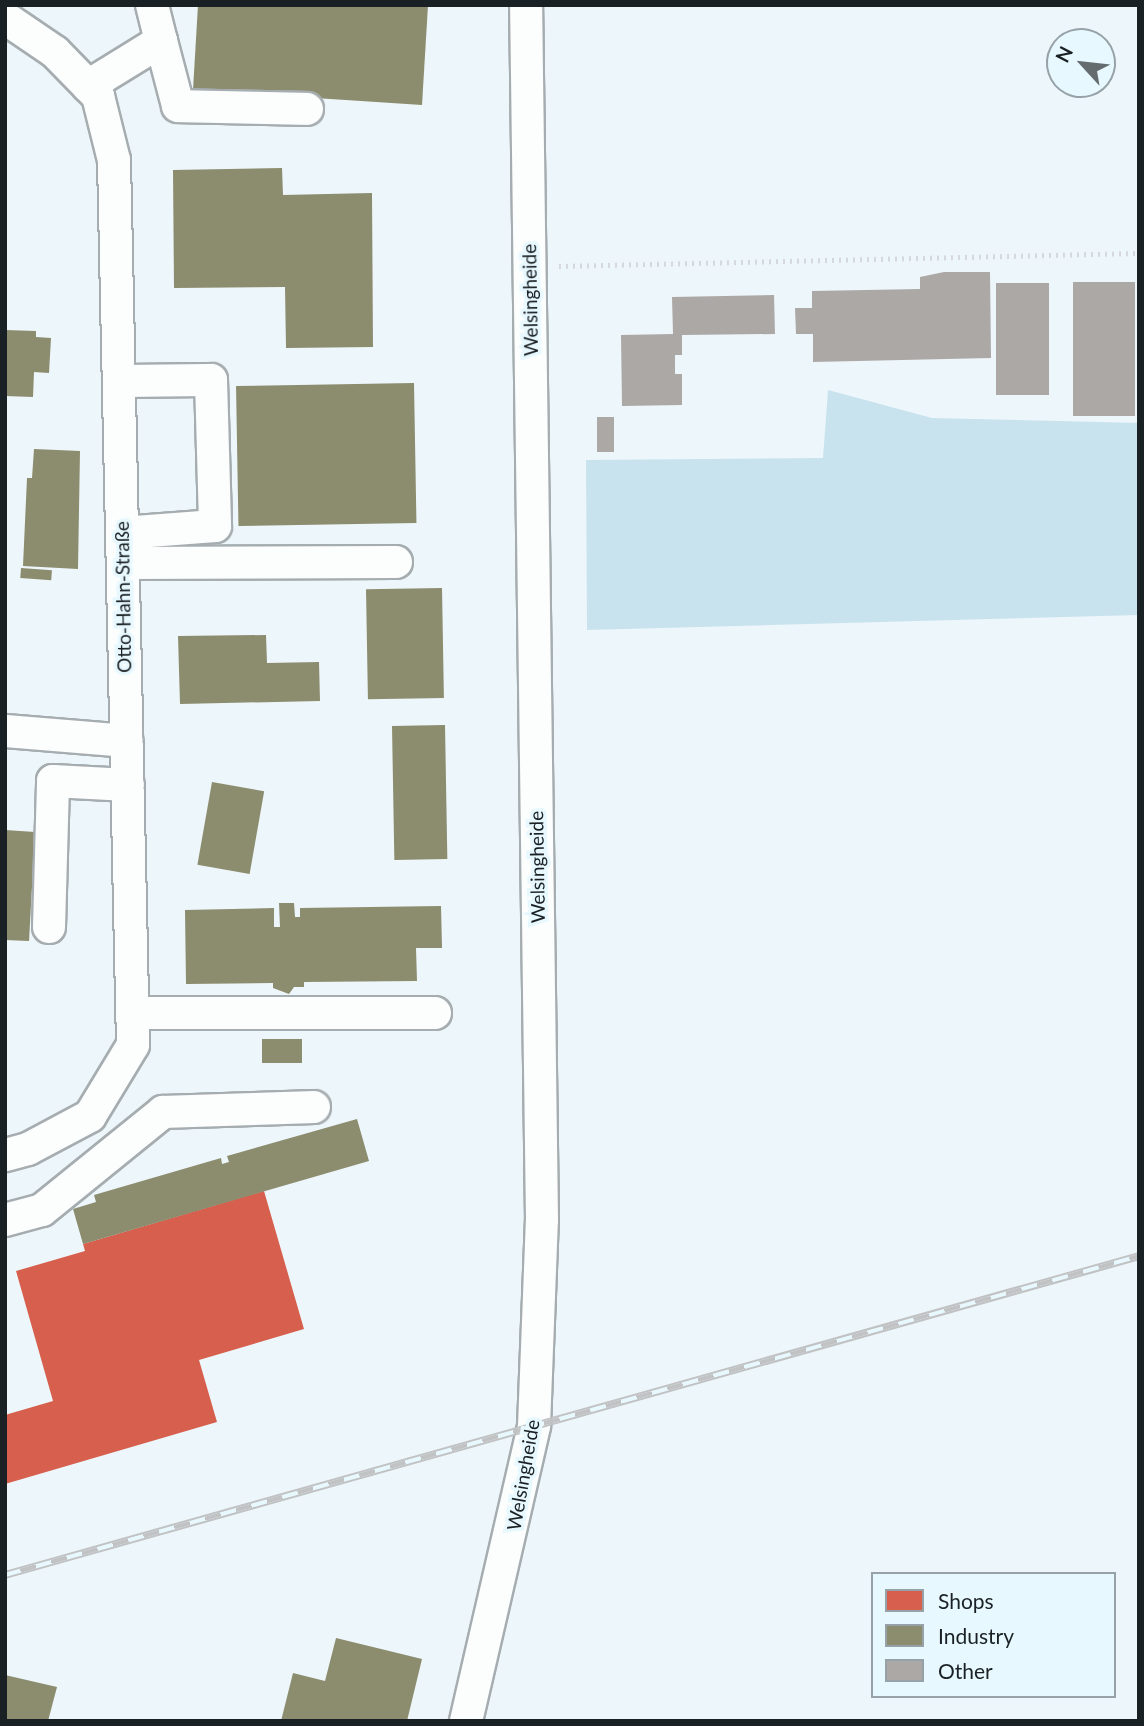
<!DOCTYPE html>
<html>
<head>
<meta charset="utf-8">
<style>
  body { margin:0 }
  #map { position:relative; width:1144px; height:1726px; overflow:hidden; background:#edf6fa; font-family:Lato,sans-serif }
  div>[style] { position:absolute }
  .green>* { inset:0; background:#c8e3ee }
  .shops>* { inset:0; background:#d6604d }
  .industry>* { inset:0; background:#8c8c6e; transform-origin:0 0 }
  .building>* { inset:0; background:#aca8a5; transform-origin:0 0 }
  .path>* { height:4.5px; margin-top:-2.25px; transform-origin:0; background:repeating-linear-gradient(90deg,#d6d9db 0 2px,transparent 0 7px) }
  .roads { filter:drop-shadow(2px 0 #a6adb0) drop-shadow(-2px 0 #a6adb0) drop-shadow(0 2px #a6adb0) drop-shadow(0 -2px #a6adb0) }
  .minor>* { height:32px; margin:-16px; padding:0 16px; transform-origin:16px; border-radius:16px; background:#fcfefe }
  .rail>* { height:8px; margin-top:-4px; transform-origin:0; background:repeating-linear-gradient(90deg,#e8f8ff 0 16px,#c0c2c3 0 32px); box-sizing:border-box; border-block:2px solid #c0c2c3 }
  span { translate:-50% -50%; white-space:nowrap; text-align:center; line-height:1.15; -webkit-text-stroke:7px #e8f8ff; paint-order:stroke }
  .street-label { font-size:19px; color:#1a2124 }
  .frame { position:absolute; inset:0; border:7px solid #1a2124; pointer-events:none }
  .legend { position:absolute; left:871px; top:1572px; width:245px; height:126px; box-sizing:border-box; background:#e8f8ff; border:2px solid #96a2a7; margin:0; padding:9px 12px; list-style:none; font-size:21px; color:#1a2124 }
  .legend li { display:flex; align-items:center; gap:14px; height:35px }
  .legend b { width:35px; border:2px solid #96a2a7 }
  .north { position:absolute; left:1046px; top:28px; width:70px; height:70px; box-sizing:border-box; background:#e8f8ff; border:2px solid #96a2a7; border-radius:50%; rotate:297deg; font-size:19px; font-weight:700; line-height:28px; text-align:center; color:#1a2124 }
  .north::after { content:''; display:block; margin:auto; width:24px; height:32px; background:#646c6f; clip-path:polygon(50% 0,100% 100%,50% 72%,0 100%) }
</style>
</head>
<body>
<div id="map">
  <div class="green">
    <div style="clip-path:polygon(828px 390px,932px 418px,1139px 423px,1139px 615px,587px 630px,586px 460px,823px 458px)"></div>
  </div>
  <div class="shops">
    <div style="clip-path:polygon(264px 1191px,304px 1329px,199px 1360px,217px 1422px,5px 1484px,5px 1415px,53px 1401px,16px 1271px,85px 1251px,83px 1244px)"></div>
  </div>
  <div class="industry">
    <div style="clip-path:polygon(198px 5px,428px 5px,422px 105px,193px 90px)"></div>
    <div style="clip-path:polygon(282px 168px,283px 195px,372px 193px,373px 347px,286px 348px,285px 287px,174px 288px,173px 170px)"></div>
    <div style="clip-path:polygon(5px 330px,36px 331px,36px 337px,51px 338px,49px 373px,34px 372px,33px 397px,5px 396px)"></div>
    <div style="left:414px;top:383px;width:140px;height:178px;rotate:89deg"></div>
    <div style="clip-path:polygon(34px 449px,80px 451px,78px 569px,23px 566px,27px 478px,32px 478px)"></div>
    <div style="left:178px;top:538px;width:24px;height:13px"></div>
    <div style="left:21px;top:568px;width:31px;height:10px;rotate:4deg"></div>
    <div style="left:442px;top:588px;width:110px;height:76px;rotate:89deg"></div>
    <div style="clip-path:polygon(266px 635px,267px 663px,319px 662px,320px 701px,180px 704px,178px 636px)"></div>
    <div style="left:445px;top:725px;width:134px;height:53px;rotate:89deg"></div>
    <div style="left:212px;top:782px;width:53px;height:84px;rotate:10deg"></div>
    <div style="clip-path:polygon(5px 830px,35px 832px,29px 941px,5px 940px)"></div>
    <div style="clip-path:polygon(279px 903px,294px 903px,295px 917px,300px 917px,300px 908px,441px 906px,442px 948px,416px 948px,417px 981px,304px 982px,304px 987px,294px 987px,289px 994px,273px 988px,273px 983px,186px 984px,185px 910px,274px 908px,274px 927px,280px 927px)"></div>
    <div style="left:302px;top:1039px;width:24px;height:40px;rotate:90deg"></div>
    <div style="clip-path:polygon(357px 1119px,369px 1161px,83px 1244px,73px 1209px,96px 1202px,94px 1195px,221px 1158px,222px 1164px,229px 1162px,227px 1156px)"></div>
    <div style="clip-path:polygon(336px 1638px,422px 1659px,407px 1721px,281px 1721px,293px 1673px,325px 1681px)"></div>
    <div style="clip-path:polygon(5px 1675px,57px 1687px,48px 1721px,5px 1721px)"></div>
  </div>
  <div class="building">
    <div style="clip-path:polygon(944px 272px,990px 272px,991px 358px,813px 362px,813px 334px,796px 334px,795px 308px,812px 308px,812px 291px,920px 289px,920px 277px)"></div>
    <div style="left:1135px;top:282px;width:134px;height:62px;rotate:90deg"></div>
    <div style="left:996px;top:283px;width:53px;height:112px"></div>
    <div style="clip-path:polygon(774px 295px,775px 334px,682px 335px,682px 355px,675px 355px,675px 374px,682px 374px,682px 405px,622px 406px,621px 335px,673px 334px,672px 297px)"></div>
    <div style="left:597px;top:417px;width:17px;height:35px"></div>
  </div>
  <div class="path">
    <div style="left:559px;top:266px;width:580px;rotate:-1.28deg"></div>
  </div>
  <div class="roads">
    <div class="minor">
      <div style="left:152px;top:5px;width:37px;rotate:76deg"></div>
      <div style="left:5px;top:18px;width:60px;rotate:34.2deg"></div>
      <div style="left:55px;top:52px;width:62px;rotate:45.7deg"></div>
      <div style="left:98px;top:96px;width:66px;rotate:76deg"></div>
      <div style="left:114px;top:160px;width:885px;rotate:88.77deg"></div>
      <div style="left:133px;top:1045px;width:83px;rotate:121.2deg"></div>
      <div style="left:90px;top:1116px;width:70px;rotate:152deg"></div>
      <div style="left:28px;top:1149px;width:24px;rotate:165deg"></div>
      <div style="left:88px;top:86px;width:86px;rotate:-31.7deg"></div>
      <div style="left:161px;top:41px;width:67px;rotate:75.3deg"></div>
      <div style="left:178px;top:106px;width:129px;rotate:1.3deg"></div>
      <div style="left:119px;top:381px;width:92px;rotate:-0.6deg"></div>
      <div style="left:211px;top:380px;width:146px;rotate:88.4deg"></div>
      <div style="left:215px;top:526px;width:93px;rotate:175.7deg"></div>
      <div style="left:123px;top:563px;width:273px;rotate:-0.2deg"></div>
      <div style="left:5px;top:731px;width:122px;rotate:4.7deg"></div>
      <div style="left:49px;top:927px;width:146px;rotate:-88.4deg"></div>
      <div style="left:53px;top:781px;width:75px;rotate:3.1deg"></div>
      <div style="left:133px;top:1013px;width:302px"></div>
      <div style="left:5px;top:1220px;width:38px;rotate:-15deg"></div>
      <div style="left:42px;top:1210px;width:156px;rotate:-39deg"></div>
      <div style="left:163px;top:1112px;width:151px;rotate:-1.9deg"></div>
      <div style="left:466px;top:1721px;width:303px;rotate:-77deg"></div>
      <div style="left:534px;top:1426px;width:206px;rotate:-87.8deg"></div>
      <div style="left:542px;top:1220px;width:1215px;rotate:-90.75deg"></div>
    </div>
  </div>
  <div class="rail">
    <div style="left:5px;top:1575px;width:1178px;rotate:-15.71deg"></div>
  </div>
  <div class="street-label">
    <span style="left:530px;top:300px;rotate:-91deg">Welsingheide</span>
    <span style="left:123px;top:597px;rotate:-91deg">Otto-Hahn-Straße</span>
    <span style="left:537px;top:867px;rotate:-91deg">Welsingheide</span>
    <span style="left:523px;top:1475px;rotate:-80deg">Welsingheide</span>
  </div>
  <div class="frame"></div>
  <ul class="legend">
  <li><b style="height:19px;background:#d6604d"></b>Shops</li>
  <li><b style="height:19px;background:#8c8c6e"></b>Industry</li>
  <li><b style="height:19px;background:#aca8a5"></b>Other</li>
  </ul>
  <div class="north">N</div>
</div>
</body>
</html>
